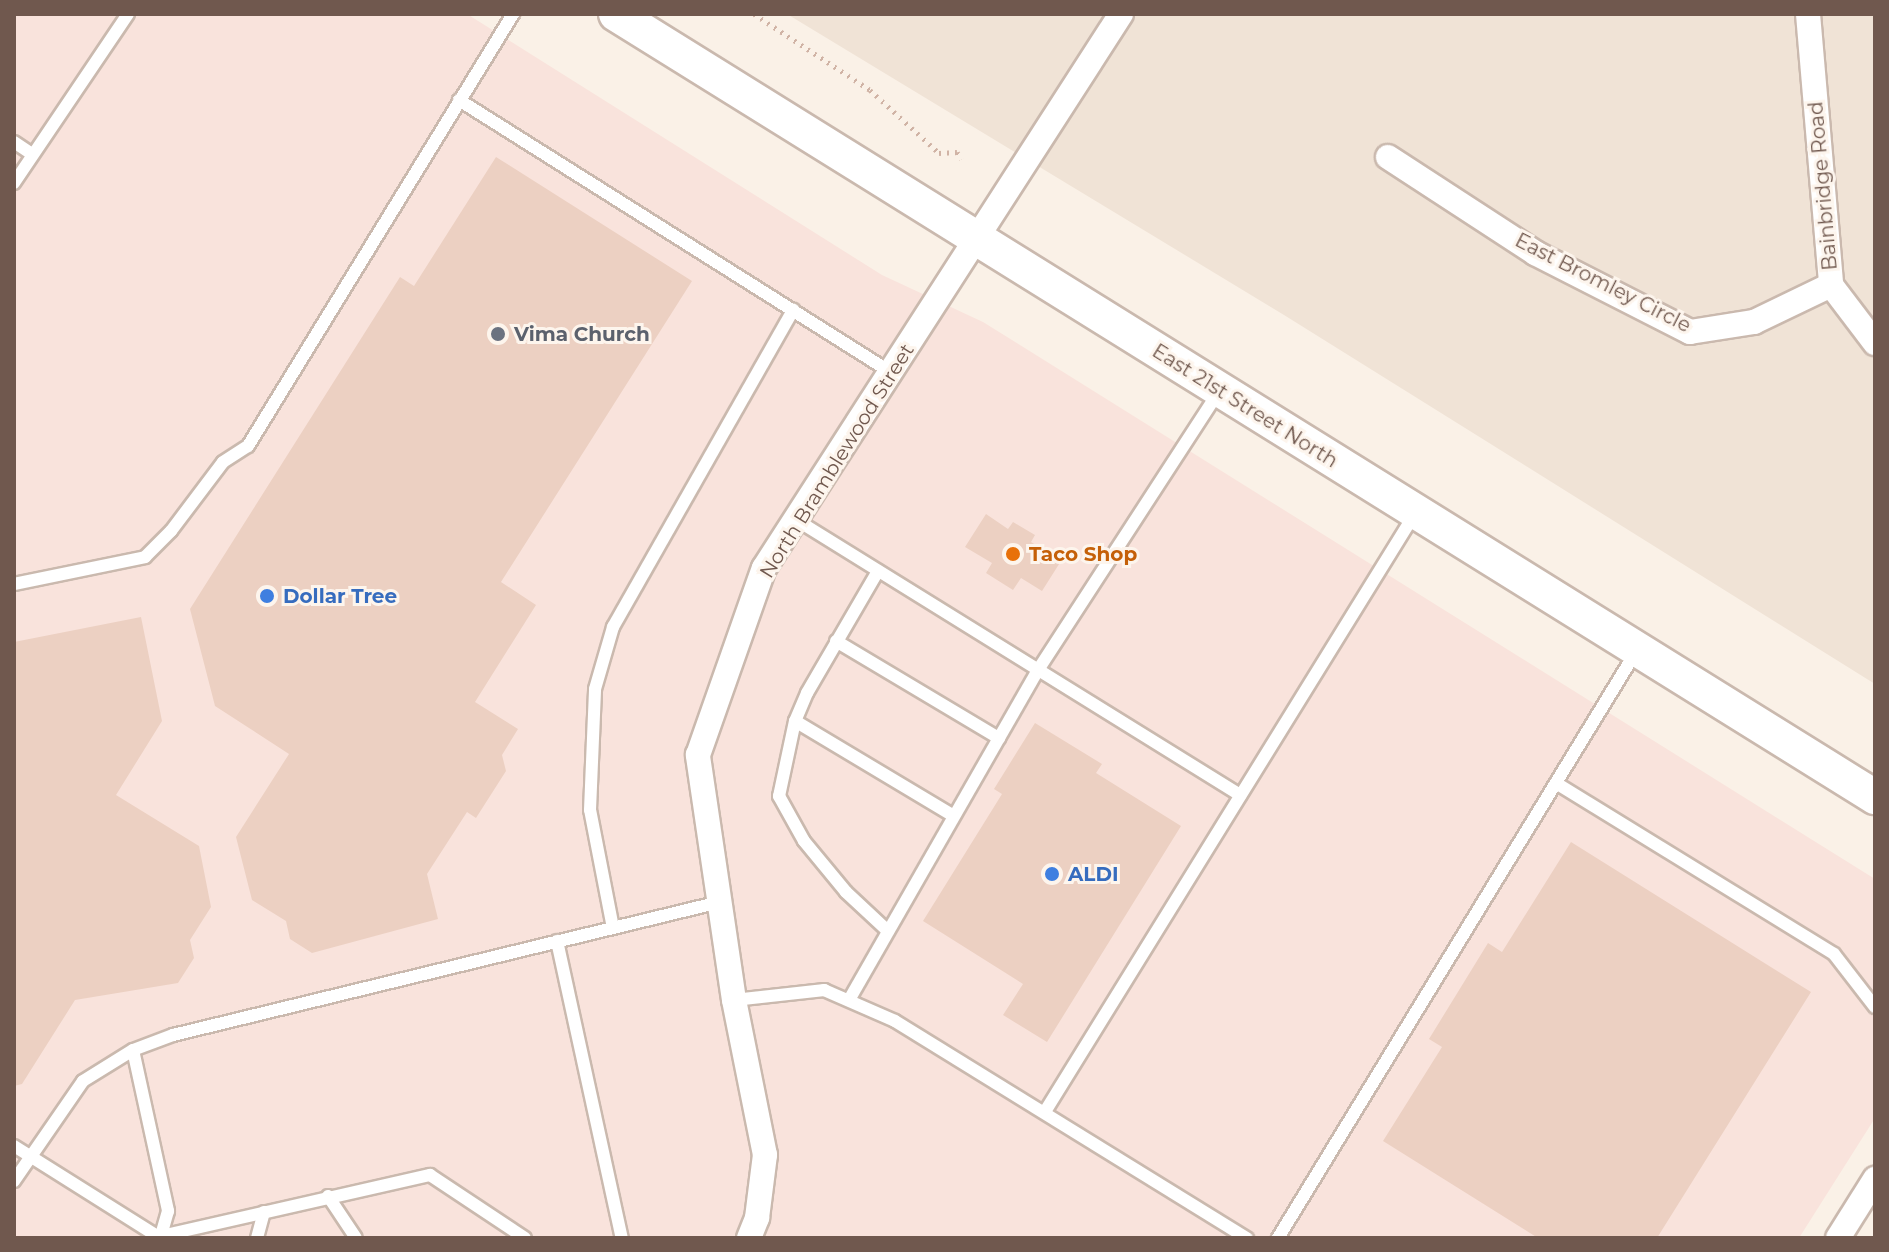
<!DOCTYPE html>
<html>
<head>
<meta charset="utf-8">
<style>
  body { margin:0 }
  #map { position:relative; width:1889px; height:1252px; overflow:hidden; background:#faf1e7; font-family:Montserrat,sans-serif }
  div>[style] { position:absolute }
  .residential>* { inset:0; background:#f0e3d6 }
  .commercial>* { inset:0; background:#f9e3dc }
  .building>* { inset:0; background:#ecd0c2 }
  .path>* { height:5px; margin-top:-2.5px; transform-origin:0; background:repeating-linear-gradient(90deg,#d0b3a5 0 2px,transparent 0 8px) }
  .roads { filter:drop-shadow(2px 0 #cab9ae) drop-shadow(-2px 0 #cab9ae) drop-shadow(0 2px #cab9ae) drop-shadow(0 -2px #cab9ae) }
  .service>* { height:12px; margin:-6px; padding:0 6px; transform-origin:6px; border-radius:6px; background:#fff }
  .minor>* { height:24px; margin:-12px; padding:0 12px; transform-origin:12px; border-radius:12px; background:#fff }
  .secondary>* { height:34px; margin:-17px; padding:0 17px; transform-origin:17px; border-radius:17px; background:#fff }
  .dots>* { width:22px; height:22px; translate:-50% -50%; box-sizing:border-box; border:4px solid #fdf5ed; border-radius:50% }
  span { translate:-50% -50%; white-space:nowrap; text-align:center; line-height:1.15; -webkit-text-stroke:6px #fdf5ed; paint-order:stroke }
  .street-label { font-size:20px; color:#70584e }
  .worship-label { font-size:20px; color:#5b616d; font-weight:700 }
  .left { translate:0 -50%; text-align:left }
  .food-label { font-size:20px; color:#c56008; font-weight:700 }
  .shop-label { font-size:20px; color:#366cbe; font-weight:700 }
  .frame { position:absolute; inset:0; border:16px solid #70584e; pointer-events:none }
</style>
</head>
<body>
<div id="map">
  <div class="residential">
    <div style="clip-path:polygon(787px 14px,1875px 14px,1875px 684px,1284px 315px)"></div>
  </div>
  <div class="commercial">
    <div style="clip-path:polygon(14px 14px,467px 14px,882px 275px,983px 322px,1875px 879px,1875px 1118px,1799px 1238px,14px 1238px)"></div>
  </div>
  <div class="building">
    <div style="clip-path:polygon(496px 157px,692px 281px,501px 582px,536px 605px,475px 702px,518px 729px,502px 755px,506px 771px,476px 818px,467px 812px,427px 874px,438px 919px,312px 953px,290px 939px,286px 921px,252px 900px,236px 837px,289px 754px,215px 706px,190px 609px,400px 277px,414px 286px)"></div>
    <div style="clip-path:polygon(986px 514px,1008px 529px,1013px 522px,1035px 535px,1031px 542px,1061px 561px,1042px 591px,1021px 578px,1013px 590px,986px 573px,992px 563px,965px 547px)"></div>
    <div style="clip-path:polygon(141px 617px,162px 721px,116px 795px,199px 846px,211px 907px,190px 940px,194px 958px,178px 983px,75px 1000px,22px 1084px,14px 1086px,14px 642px)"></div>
    <div style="clip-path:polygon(1035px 723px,1102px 764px,1096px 773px,1181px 826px,1047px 1042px,1003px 1015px,1023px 984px,923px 921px,1002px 794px,994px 789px)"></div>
    <div style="clip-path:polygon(1571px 842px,1811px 992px,1657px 1238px,1538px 1238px,1383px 1141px,1442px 1047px,1429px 1039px,1488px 943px,1502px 952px)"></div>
  </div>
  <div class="path">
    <div style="left:754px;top:14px;width:139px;rotate:33.2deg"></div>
    <div style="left:870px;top:90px;width:93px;rotate:42.4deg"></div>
    <div style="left:939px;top:153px;width:18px;rotate:-3deg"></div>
    <div style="left:957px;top:152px;width:8px;rotate:60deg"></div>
  </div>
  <div class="roads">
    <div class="service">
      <div style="left:459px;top:100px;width:512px;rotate:32.23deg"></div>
      <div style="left:14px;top:142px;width:22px;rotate:34deg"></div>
      <div style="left:14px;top:183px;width:204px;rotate:-56deg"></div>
      <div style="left:795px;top:519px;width:524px;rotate:31.81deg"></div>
      <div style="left:878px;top:571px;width:141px;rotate:120.2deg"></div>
      <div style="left:807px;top:693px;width:30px;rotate:113deg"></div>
      <div style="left:795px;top:721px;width:77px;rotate:102deg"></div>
      <div style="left:779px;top:796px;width:51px;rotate:60.9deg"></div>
      <div style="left:804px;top:841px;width:66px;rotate:50.5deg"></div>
      <div style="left:846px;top:892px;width:57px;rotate:42.9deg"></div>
      <div style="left:14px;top:584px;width:134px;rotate:-11.6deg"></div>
      <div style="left:145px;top:557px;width:37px;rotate:-45deg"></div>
      <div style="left:171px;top:531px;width:86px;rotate:-53deg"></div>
      <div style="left:223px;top:462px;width:30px;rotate:-33deg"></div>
      <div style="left:248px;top:446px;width:507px;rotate:-58.47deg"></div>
      <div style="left:836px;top:641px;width:190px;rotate:30.8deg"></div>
      <div style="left:795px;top:721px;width:185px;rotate:30.9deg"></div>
      <div style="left:1556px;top:783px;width:326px;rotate:31.6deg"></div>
      <div style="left:1834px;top:954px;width:67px;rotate:52.3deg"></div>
      <div style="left:613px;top:928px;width:120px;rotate:-101deg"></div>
      <div style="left:590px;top:810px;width:121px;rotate:-87.6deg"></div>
      <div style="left:595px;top:689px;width:65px;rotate:-73.8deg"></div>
      <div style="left:613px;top:627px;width:365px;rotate:-60.4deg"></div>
      <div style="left:557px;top:941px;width:304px;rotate:77.7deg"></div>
      <div style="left:734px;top:1000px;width:91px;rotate:-6.3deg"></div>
      <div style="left:824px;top:990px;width:77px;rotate:23.6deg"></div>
      <div style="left:895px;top:1021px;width:414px;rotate:31.7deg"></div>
      <div style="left:849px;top:1000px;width:380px;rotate:-60.2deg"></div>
      <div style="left:1038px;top:670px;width:330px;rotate:-57deg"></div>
      <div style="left:133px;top:1050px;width:165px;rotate:77.7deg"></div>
      <div style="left:168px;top:1211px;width:26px;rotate:106deg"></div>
      <div style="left:161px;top:1236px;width:276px;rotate:-12.8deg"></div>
      <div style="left:430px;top:1175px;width:114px;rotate:33.6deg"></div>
      <div style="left:1046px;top:1110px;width:700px;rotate:-58.26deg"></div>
      <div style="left:14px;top:1146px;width:173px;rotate:32.2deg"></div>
      <div style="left:14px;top:1181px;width:121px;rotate:-55.4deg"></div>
      <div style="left:83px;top:1081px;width:59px;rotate:-31.8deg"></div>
      <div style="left:133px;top:1050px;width:43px;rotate:-20.6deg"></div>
      <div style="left:173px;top:1035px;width:563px;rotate:-13.67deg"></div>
      <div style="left:328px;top:1196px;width:50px;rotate:56.3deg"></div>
      <div style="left:257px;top:1238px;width:27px;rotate:-75deg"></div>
      <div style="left:1278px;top:1238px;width:689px;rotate:-58.59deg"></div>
    </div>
    <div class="minor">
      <div style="left:1808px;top:14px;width:272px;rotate:85.1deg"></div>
      <div style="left:1831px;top:285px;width:73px;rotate:52.8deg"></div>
      <div style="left:1388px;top:157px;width:176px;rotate:33.1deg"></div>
      <div style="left:1535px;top:253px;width:174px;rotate:27deg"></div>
      <div style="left:1690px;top:332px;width:65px;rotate:-8.9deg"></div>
      <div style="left:1754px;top:322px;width:85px;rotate:-25.7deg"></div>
      <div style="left:749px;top:1238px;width:22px;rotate:-68deg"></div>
      <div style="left:757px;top:1218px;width:64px;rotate:-82.8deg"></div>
      <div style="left:765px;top:1155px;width:158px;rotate:-101.3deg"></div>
      <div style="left:734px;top:1000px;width:248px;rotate:-98.4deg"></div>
      <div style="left:698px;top:755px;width:198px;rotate:-70.6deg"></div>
      <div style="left:764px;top:568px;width:659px;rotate:-57.2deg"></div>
      <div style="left:1838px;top:1238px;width:70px;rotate:-57.9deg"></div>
    </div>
    <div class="secondary">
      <div style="left:616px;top:14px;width:1483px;rotate:31.88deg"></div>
    </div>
  </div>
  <div class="dots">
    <div style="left:498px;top:334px;background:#6b7280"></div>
    <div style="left:1013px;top:554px;background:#e8710a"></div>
    <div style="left:267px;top:596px;background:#3f7fe0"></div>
    <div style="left:1052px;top:874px;background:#3f7fe0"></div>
  </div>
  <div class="street-label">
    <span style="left:1823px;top:186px;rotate:-95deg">Bainbridge Road</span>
    <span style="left:1603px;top:283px;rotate:27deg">East Bromley Circle</span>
    <span style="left:1245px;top:406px;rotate:32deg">East 21st Street North</span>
    <span style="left:837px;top:461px;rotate:-58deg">North Bramblewood Street</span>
  </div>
  <div class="worship-label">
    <span class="left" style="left:514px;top:334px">Vima Church</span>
  </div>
  <div class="food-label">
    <span class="left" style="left:1029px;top:554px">Taco Shop</span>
  </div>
  <div class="shop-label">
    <span class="left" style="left:283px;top:596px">Dollar Tree</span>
    <span class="left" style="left:1068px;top:874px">ALDI</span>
  </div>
  <div class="frame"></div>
</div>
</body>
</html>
